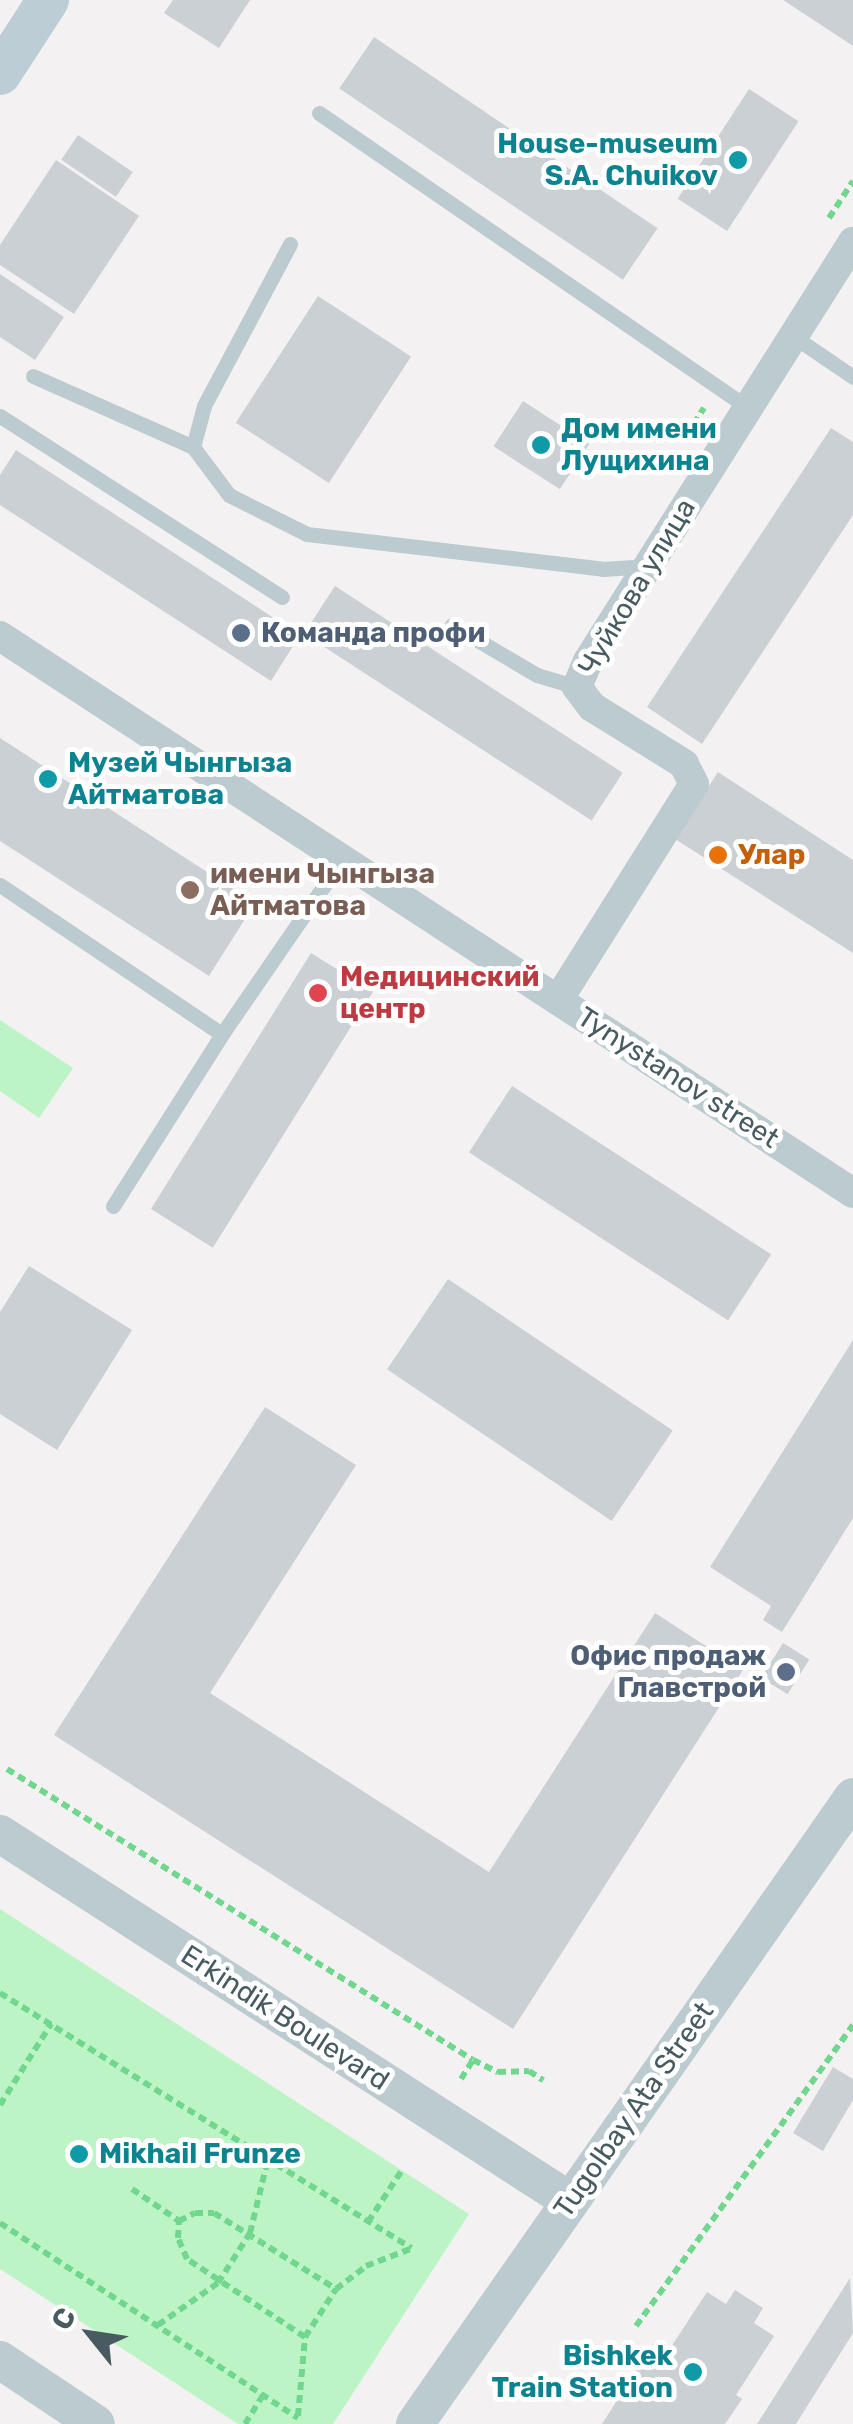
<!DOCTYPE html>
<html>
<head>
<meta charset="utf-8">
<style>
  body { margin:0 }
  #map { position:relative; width:853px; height:2424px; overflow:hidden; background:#f4f1f2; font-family:Rubik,sans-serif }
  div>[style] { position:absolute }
  .green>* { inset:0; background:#bdf4c6 }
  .building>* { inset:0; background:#cbd0d4; transform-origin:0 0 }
  .path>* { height:6px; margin-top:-3px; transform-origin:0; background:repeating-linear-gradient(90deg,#71d78e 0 8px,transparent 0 13px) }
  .service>* { height:15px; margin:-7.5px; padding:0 7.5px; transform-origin:7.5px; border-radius:7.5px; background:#bbcbcf }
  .minor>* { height:30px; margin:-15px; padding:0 15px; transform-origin:15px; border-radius:15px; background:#bbcbcf }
  .tertiary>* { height:38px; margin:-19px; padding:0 19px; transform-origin:19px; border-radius:19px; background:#bbcbcf }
  .secondary>* { height:42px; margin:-21px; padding:0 21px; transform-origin:21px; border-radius:21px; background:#bccdd5 }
  .dots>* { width:28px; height:28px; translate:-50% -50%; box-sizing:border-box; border:5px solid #fff; border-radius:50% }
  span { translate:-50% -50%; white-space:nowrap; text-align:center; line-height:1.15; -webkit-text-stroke:10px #fff; paint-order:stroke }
  .culture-label { font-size:28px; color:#0d838f; font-weight:700 }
  .right { translate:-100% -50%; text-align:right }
  .left { translate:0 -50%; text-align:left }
  .street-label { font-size:28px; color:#475b61 }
  .service-label { font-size:28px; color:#4e5e75; font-weight:700 }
  .food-label { font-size:28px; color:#c56008; font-weight:700 }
  .education-label { font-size:28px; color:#785e54; font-weight:700 }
  .health-label { font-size:28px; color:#be3a42; font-weight:700 }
  .north { position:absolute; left:40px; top:2284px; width:100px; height:100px; -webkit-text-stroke:8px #fff; paint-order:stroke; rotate:300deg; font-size:28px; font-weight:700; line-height:40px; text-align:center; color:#475b61 }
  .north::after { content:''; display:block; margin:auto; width:35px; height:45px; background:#475b61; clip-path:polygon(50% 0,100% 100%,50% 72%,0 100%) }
</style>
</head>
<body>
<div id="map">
  <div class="green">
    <div style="clip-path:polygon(0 1020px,73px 1068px,39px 1118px,0 1091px)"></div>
    <div style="clip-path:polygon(0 1909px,469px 2214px,333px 2424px,238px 2424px,0 2269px)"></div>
  </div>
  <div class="building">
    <div style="clip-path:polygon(173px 0,250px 0,219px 48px,164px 13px)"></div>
    <div style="clip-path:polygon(783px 0,853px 0,853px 46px)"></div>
    <div style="left:374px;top:37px;width:342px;height:62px;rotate:34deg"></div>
    <div style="left:749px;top:89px;width:59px;height:131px;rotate:33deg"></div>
    <div style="left:78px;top:135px;width:66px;height:30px;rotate:34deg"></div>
    <div style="clip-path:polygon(56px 160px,139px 216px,74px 314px,0 265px,0 245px)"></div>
    <div style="clip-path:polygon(0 274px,64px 317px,35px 360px,0 337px)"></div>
    <div style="left:318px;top:296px;width:111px;height:151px;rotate:33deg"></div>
    <div style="left:523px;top:401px;width:79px;height:54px;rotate:33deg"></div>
    <div style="clip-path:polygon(831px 428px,853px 442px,853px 515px,702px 744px,647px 707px)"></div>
    <div style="clip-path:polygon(16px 450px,300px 635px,271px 681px,0 505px,0 475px)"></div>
    <div style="left:335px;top:586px;width:343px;height:57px;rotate:33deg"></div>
    <div style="clip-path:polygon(0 738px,255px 903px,209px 976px,0 841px)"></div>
    <div style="clip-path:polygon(718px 772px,853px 860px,853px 953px,675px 839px)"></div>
    <div style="left:311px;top:953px;width:73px;height:302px;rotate:32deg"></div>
    <div style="left:512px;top:1086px;width:309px;height:79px;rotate:33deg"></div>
    <div style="clip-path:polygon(29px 1266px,132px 1330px,57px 1450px,0 1414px,0 1312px)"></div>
    <div style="left:448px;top:1279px;width:271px;height:109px;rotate:34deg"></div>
    <div style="clip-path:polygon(853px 1340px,853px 1518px,782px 1632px,763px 1620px,771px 1606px,710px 1567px)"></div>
    <div style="clip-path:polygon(265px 1407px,356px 1465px,210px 1693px,489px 1872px,655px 1613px,743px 1670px,513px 2029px,54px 1735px)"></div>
    <div style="left:783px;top:1643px;width:31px;height:41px;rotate:32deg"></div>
    <div style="clip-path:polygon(833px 2067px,853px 2079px,853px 2100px,823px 2151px,793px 2133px)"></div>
    <div style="clip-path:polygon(850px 2278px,853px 2333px,796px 2424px,757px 2424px)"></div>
    <div style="clip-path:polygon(735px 2290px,763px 2308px,754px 2323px,774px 2336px,736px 2395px,742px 2399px,725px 2424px,602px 2424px,655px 2341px,669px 2350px,707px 2292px,726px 2304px)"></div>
  </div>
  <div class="path">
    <div style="left:829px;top:218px;width:44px;rotate:-57deg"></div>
    <div style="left:687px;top:435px;width:32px;rotate:-58deg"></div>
    <div style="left:7px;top:1769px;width:549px;rotate:31.98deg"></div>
    <div style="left:0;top:1993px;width:484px;rotate:31.8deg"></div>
    <div style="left:461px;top:2079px;width:22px;rotate:-58deg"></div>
    <div style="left:473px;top:2060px;width:28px;rotate:26deg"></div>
    <div style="left:498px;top:2072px;width:31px;rotate:-2deg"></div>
    <div style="left:529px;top:2071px;width:17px;rotate:33deg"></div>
    <div style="left:0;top:2105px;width:96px;rotate:-57.8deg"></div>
    <div style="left:132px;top:2189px;width:57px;rotate:34.2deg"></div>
    <div style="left:368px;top:2222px;width:62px;rotate:-56.8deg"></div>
    <div style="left:0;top:2223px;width:356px;rotate:33.2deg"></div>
    <div style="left:158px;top:2325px;width:73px;rotate:-35deg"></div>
    <div style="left:218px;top:2283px;width:59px;rotate:-57.4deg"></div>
    <div style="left:250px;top:2233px;width:76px;rotate:-76.3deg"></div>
    <div style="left:636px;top:2326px;width:371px;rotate:-54.2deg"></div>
    <div style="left:305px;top:2337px;width:141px;rotate:-146.5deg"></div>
    <div style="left:187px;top:2259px;width:23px;rotate:-113deg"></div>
    <div style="left:178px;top:2238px;width:17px;rotate:-87deg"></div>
    <div style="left:179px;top:2221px;width:18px;rotate:-27deg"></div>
    <div style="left:195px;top:2213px;width:19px"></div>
    <div style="left:214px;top:2213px;width:144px;rotate:31.9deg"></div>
    <div style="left:298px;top:2416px;width:79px;rotate:-84.9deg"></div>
    <div style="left:305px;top:2337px;width:57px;rotate:-57.1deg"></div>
    <div style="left:336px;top:2289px;width:38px;rotate:-37deg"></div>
    <div style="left:366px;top:2266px;width:47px;rotate:-21.1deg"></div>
    <div style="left:245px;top:2424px;width:34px;rotate:-58deg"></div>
  </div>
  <div class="service">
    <div style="left:319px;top:113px;width:519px;rotate:34.49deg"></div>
    <div style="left:290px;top:244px;width:183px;rotate:118deg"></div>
    <div style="left:204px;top:406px;width:42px;rotate:105deg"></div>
    <div style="left:193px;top:447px;width:60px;rotate:53.1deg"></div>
    <div style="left:229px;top:495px;width:87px;rotate:26.6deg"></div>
    <div style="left:307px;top:534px;width:298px;rotate:6.7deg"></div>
    <div style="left:603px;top:569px;width:45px;rotate:-3.8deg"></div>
    <div style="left:793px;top:336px;width:73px;rotate:34.3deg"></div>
    <div style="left:33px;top:376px;width:175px;rotate:23.9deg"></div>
    <div style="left:0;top:416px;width:335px;rotate:32.7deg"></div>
    <div style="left:452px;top:625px;width:99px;rotate:30.5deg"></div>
    <div style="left:537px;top:675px;width:42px;rotate:16.7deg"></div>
    <div style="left:0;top:885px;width:267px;rotate:33.9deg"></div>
    <div style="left:113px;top:1206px;width:204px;rotate:-57.6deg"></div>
    <div style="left:222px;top:1034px;width:210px;rotate:-55.5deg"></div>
  </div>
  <div class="minor">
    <div style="left:0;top:636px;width:1019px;rotate:33.14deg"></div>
    <div style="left:558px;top:1000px;width:255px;rotate:-57.8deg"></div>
    <div style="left:694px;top:784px;width:22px;rotate:-117deg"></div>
    <div style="left:684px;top:764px;width:108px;rotate:-148.2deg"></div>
    <div style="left:592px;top:707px;width:25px;rotate:-127deg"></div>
    <div style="left:577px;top:687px;width:28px;rotate:-67deg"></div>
    <div style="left:588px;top:661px;width:496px;rotate:-57.7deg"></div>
  </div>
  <div class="tertiary">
    <div style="left:0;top:1834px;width:678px;rotate:32.78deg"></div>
    <div style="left:0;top:2360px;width:115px;rotate:33.7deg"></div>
    <div style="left:415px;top:2424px;width:765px;rotate:-55.06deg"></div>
  </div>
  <div class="secondary">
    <div style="left:0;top:74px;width:88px;rotate:-57deg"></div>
  </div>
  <div class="dots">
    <div style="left:738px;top:160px;background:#0f9aa8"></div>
    <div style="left:541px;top:445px;background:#0f9aa8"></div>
    <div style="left:241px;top:633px;background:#5c6f8a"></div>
    <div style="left:48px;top:779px;background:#0f9aa8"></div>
    <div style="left:718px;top:855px;background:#e8710a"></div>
    <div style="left:190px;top:890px;background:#8d6e63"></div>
    <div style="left:318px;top:993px;background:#e0444e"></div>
    <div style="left:786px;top:1672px;background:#5c6f8a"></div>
    <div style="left:79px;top:2154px;background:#0f9aa8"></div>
    <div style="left:693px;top:2372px;background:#0f9aa8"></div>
  </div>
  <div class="culture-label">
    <span class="right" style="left:718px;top:160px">House-museum<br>S.A. Chuikov</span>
    <span class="left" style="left:561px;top:445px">Дом имени<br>Лущихина</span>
    <span class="left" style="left:68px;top:779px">Музей Чынгыза<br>Айтматова</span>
    <span class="left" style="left:99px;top:2154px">Mikhail Frunze</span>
    <span class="right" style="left:673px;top:2372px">Bishkek<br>Train Station</span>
  </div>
  <div class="street-label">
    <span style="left:637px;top:587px;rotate:-59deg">Чуйкова улица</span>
    <span style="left:678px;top:1078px;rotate:33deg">Tynystanov street</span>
    <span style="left:285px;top:2018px;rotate:33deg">Erkindik Boulevard</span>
    <span style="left:634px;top:2110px;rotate:-55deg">Tugolbay Ata Street</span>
  </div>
  <div class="service-label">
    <span class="left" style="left:261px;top:633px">Команда профи</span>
    <span class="right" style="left:766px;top:1672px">Офис продаж<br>Главстрой</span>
  </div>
  <div class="food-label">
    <span class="left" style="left:738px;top:855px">Улар</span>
  </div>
  <div class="education-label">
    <span class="left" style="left:210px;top:890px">имени Чынгыза<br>Айтматова</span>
  </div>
  <div class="health-label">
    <span class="left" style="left:340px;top:993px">Медицинский<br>центр</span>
  </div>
  <div class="north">С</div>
</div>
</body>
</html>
